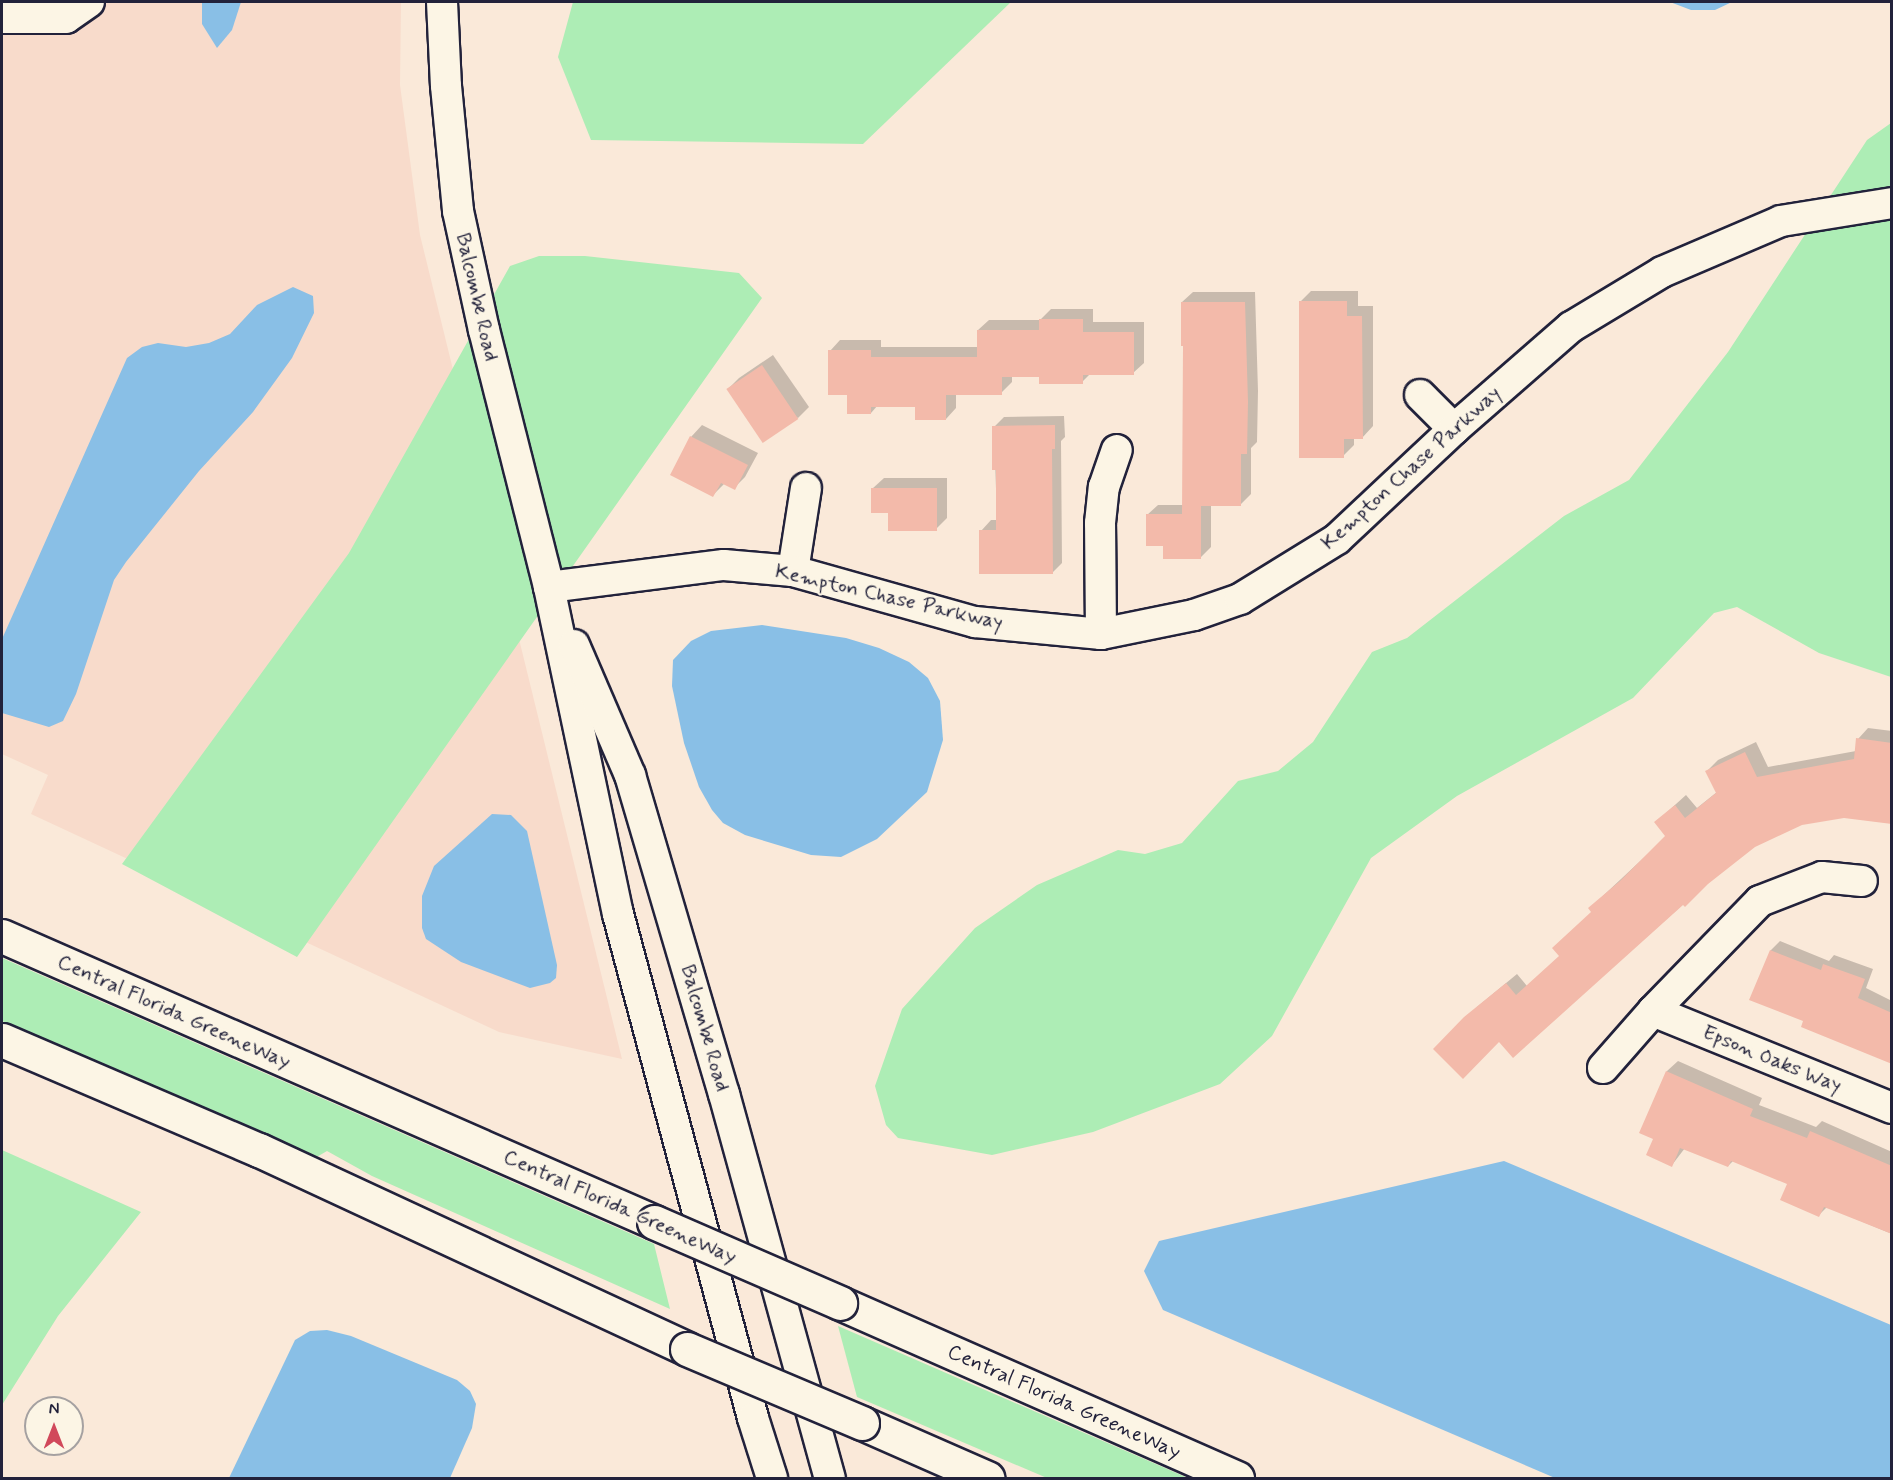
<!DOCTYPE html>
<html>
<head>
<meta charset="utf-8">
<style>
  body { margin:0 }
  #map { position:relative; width:1893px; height:1480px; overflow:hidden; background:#fae9d9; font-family:Mynerve,sans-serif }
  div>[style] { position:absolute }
  .built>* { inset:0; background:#f8dbcb }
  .green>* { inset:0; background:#adedb5 }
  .water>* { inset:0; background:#89bfe6 }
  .shadow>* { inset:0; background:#0003 }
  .building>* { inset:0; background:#f3baaa; transform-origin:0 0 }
  .roads { filter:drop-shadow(2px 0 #22223b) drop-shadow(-2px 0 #22223b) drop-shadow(0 2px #22223b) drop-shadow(0 -2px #22223b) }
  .minor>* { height:30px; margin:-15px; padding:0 15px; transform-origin:15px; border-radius:15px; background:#fcf5e5 }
  .highway>* { height:33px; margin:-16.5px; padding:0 16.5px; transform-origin:16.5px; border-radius:16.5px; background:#fcf5e5 }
  .bridges { filter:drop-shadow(2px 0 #22223b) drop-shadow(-2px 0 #22223b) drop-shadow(0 2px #22223b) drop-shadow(0 -2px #22223b) }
  .highway-bridge>* { height:33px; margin:-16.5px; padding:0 16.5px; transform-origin:16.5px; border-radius:16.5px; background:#fcf5e5 }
  span { translate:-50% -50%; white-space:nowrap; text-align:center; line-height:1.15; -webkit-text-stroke:4.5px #fcf5e5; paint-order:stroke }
  .street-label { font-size:21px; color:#22223b }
  .frame { position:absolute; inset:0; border:3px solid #22223b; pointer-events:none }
  .north { position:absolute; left:24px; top:1396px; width:60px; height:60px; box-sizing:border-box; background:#fcf5e5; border:2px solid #a5a1a1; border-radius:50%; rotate:0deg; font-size:16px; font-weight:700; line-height:24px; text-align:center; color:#22223b }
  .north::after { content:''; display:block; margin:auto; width:21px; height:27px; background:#d1495b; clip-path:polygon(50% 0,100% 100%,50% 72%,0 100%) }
</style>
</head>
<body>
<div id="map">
  <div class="built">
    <div style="clip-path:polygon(2px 2px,401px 2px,400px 85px,420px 235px,622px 1059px,499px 1032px,31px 814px,48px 775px,2px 754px)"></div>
  </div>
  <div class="green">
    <div style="clip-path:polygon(573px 2px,1011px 2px,863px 144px,591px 140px,558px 57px)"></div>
    <div style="clip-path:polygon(1891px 123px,1891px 677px,1819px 653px,1737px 607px,1714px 613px,1633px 698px,1457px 796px,1371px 858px,1272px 1036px,1220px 1084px,1093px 1132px,992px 1155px,898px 1138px,886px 1125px,875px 1086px,902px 1009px,975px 928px,1037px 885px,1118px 850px,1145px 854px,1182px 843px,1238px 781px,1278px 771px,1313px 742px,1372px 652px,1407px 638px,1564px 516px,1629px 480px,1728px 352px,1867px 140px)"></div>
    <div style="clip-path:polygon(539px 256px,585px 256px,739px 273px,762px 298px,297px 957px,122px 864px,349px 553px,510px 266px)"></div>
    <div style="clip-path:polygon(2px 958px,654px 1244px,670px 1309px,372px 1176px,327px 1151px,315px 1158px,2px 1021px)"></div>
    <div style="clip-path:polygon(2px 1150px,141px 1212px,58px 1316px,2px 1405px)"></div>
    <div style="clip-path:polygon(838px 1326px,1188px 1478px,1047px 1478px,857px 1397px)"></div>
  </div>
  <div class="water">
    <div style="clip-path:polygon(202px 2px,241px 2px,232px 30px,217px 48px,202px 24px)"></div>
    <div style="clip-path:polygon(1670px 2px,1732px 2px,1715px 10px,1691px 10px)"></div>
    <div style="clip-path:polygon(293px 287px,313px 296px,314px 313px,292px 358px,253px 412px,199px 471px,126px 562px,114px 580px,76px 694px,63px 721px,49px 727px,2px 713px,2px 639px,127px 358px,142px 347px,158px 343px,186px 347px,209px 343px,230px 334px,257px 305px)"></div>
    <div style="clip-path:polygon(762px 625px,846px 638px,879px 648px,909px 662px,928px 678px,940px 701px,943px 740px,927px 792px,877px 839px,841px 857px,811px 855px,745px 835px,723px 823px,712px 810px,699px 787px,684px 743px,672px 686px,673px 660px,691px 641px,711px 631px)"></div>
    <div style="clip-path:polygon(492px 814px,511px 815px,527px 831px,557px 965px,556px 978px,550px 983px,530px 988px,461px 962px,426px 939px,422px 928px,422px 896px,434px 866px)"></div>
    <div style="clip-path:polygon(1504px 1161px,1891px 1325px,1891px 1478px,1555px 1478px,1163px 1310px,1144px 1271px,1159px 1241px)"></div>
    <div style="clip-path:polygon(327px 1330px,351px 1336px,457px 1380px,470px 1391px,476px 1404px,472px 1428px,450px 1478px,229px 1478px,295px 1340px,310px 1331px)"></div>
  </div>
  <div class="shadow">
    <div style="clip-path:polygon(1311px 291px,1358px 291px,1358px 306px,1373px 306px,1373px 426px,1362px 438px,1354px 438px,1354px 445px,1343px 456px,1300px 302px)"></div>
    <div style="clip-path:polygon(1193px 292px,1255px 292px,1258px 391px,1257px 442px,1251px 448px,1251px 494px,1241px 504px,1211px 504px,1211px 547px,1201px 557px,1164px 544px,1147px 515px,1158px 505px,1184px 505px,1185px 344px,1182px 302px)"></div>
    <div style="clip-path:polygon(1051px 309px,1093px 309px,1093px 322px,1144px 322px,1144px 363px,1133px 373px,1091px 373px,1082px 382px,1041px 375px,1012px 375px,1012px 382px,1001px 393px,956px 393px,956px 408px,946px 419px,916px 405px,878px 405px,871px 413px,848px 393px,830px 351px,840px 340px,881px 340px,881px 347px,978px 347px,978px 330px,989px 320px,1040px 320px)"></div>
    <div style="clip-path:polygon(773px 355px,809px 407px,798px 418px,728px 389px,739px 378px)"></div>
    <div style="clip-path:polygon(1064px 416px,1065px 437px,1061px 441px,1062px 563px,1052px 573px,981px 531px,991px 520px,997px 520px,994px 427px,1004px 417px)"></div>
    <div style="clip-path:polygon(702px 425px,758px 453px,745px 477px,734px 488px,724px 484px,713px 495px,672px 475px,691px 437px)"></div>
    <div style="clip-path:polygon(884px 478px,947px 478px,947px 518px,936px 529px,890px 511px,872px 489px)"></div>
    <div style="clip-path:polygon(1868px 728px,1892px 731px,1892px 822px,1844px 816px,1801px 824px,1754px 846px,1707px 883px,1513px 1056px,1477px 1007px,1517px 974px,1527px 986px,1561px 955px,1593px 912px,1590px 908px,1667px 836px,1656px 822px,1686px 795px,1697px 808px,1717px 792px,1707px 771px,1718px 760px,1756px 742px,1768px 767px,1856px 751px,1858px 739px)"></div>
    <div style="clip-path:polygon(1780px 941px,1829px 961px,1834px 955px,1873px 969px,1866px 988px,1892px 1001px,1892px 1062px,1805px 1020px,1751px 999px,1771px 950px)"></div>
    <div style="clip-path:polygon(1678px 1061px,1762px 1098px,1759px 1105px,1816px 1127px,1822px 1121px,1892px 1152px,1892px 1234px,1827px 1207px,1819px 1215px,1789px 1183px,1733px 1161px,1728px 1166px,1685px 1148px,1672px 1165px,1655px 1138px,1667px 1071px)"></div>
  </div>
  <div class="building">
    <div style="clip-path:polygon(1299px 301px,1347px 301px,1347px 316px,1362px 316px,1363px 439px,1344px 439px,1344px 458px,1299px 458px)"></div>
    <div style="clip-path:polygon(1181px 302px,1245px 302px,1248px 402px,1247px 454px,1241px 454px,1241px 506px,1201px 506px,1201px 559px,1163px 559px,1163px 546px,1146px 546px,1146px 514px,1182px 514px,1183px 346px,1181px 346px)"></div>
    <div style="clip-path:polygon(1039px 319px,1083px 319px,1083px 332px,1134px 332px,1134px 375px,1083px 375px,1083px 384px,1039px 384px,1039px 377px,1002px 377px,1002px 395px,946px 395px,946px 420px,915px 420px,915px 407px,871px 407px,871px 414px,847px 414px,847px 395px,828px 395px,828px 350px,871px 350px,871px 357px,977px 357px,977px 330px,1039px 330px)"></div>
    <div style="left:762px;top:365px;width:65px;height:43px;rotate:56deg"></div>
    <div style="clip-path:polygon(1055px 425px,1055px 449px,1052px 449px,1053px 574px,979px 574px,979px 530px,996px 530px,996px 470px,992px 470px,992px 426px)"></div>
    <div style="clip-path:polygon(690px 436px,748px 465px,735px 490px,721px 483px,713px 497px,670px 475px)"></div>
    <div style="clip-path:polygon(871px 488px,937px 488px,937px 531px,888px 531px,888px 513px,871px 513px)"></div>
    <div style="clip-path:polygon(1856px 738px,1892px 743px,1892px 824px,1844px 818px,1802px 825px,1755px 847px,1708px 884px,1685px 907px,1683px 905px,1513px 1058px,1499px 1042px,1463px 1079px,1433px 1049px,1464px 1017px,1506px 983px,1516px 995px,1559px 956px,1552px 948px,1591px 912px,1588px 908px,1620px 881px,1665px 836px,1654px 822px,1675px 805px,1685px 818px,1716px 793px,1705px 771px,1745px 752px,1757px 777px,1854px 759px)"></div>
    <div style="clip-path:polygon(1770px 950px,1821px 970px,1823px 964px,1865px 979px,1858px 998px,1892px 1013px,1892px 1064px,1801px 1027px,1803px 1021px,1749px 1000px)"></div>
    <div style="clip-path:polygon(1666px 1071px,1753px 1109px,1750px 1116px,1807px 1138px,1810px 1131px,1892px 1166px,1892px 1234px,1824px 1207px,1819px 1217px,1780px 1200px,1787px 1184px,1731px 1161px,1728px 1167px,1680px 1148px,1672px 1167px,1646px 1155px,1653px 1139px,1639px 1133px)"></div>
  </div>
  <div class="roads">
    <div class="minor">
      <div style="left:442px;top:2px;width:84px;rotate:87.3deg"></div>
      <div style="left:446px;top:86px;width:126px;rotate:84.5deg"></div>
      <div style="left:458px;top:211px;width:122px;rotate:77.7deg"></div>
      <div style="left:484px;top:330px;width:265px;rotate:75.8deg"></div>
      <div style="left:549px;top:587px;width:334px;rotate:78.1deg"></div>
      <div style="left:618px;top:914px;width:522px;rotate:75deg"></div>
      <div style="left:753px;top:1418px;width:63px;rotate:72.4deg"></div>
      <div style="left:2px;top:18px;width:64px"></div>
      <div style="left:66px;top:18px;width:28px;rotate:-35deg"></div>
      <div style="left:1420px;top:395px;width:48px;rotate:45deg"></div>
      <div style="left:793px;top:571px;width:84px;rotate:-81.1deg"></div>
      <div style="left:549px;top:587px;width:176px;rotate:-7.2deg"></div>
      <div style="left:724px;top:565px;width:69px;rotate:5deg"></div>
      <div style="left:793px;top:571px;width:189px;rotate:15.7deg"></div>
      <div style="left:975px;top:622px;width:127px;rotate:5.4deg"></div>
      <div style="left:1101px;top:634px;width:95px;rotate:-11.5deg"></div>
      <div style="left:1194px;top:615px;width:49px;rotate:-19.2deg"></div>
      <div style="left:1240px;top:599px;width:114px;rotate:-31.7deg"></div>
      <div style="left:1337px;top:539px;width:161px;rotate:-43.2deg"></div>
      <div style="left:1454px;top:429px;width:155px;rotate:-41.1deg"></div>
      <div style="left:1571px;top:327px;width:106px;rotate:-31.1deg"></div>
      <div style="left:1662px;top:272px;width:129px;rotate:-23.2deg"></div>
      <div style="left:1781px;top:221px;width:112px;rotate:-9.2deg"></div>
      <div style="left:1101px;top:634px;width:111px;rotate:-90.5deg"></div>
      <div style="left:1100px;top:523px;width:36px;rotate:-84deg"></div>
      <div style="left:1104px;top:487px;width:39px;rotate:-71deg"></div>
      <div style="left:574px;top:645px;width:142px;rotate:66.7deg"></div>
      <div style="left:630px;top:775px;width:333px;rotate:73.6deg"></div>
      <div style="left:724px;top:1094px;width:398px;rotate:74.6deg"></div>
      <div style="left:1653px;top:1011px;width:258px;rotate:22.1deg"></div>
      <div style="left:1603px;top:1068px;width:76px;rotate:-48.7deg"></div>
      <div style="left:1653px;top:1011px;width:153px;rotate:-45.8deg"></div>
      <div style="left:1760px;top:901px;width:66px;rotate:-21.2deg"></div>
      <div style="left:1822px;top:877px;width:40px;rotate:5.7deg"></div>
    </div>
    <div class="highway">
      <div style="left:2px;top:936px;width:712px;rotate:23.68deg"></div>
      <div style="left:2px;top:1040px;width:280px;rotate:23.2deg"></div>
      <div style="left:259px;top:1150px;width:472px;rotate:24.9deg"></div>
      <div style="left:840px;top:1303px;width:434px;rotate:23.8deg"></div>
      <div style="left:862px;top:1423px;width:137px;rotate:23.7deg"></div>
    </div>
  </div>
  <div class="bridges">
    <div class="highway-bridge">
      <div style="left:654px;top:1222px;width:203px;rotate:23.5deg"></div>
      <div style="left:687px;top:1349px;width:190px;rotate:22.9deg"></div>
    </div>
  </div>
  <div class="street-label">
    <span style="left:477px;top:297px;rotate:77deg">Balcombe Road</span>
    <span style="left:1411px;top:468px;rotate:-42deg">Kempton Chase Parkway</span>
    <span style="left:889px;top:597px;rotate:13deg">Kempton Chase Parkway</span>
    <span style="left:174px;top:1012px;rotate:24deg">Central Florida GreeneWay</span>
    <span style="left:705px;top:1028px;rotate:74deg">Balcombe Road</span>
    <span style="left:1772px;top:1059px;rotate:22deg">Epson Oaks Way</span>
    <span style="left:620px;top:1207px;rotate:24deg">Central Florida GreeneWay</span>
    <span style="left:1064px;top:1402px;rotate:24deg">Central Florida GreeneWay</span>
  </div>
  <div class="frame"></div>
  <div class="north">N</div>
</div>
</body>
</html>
